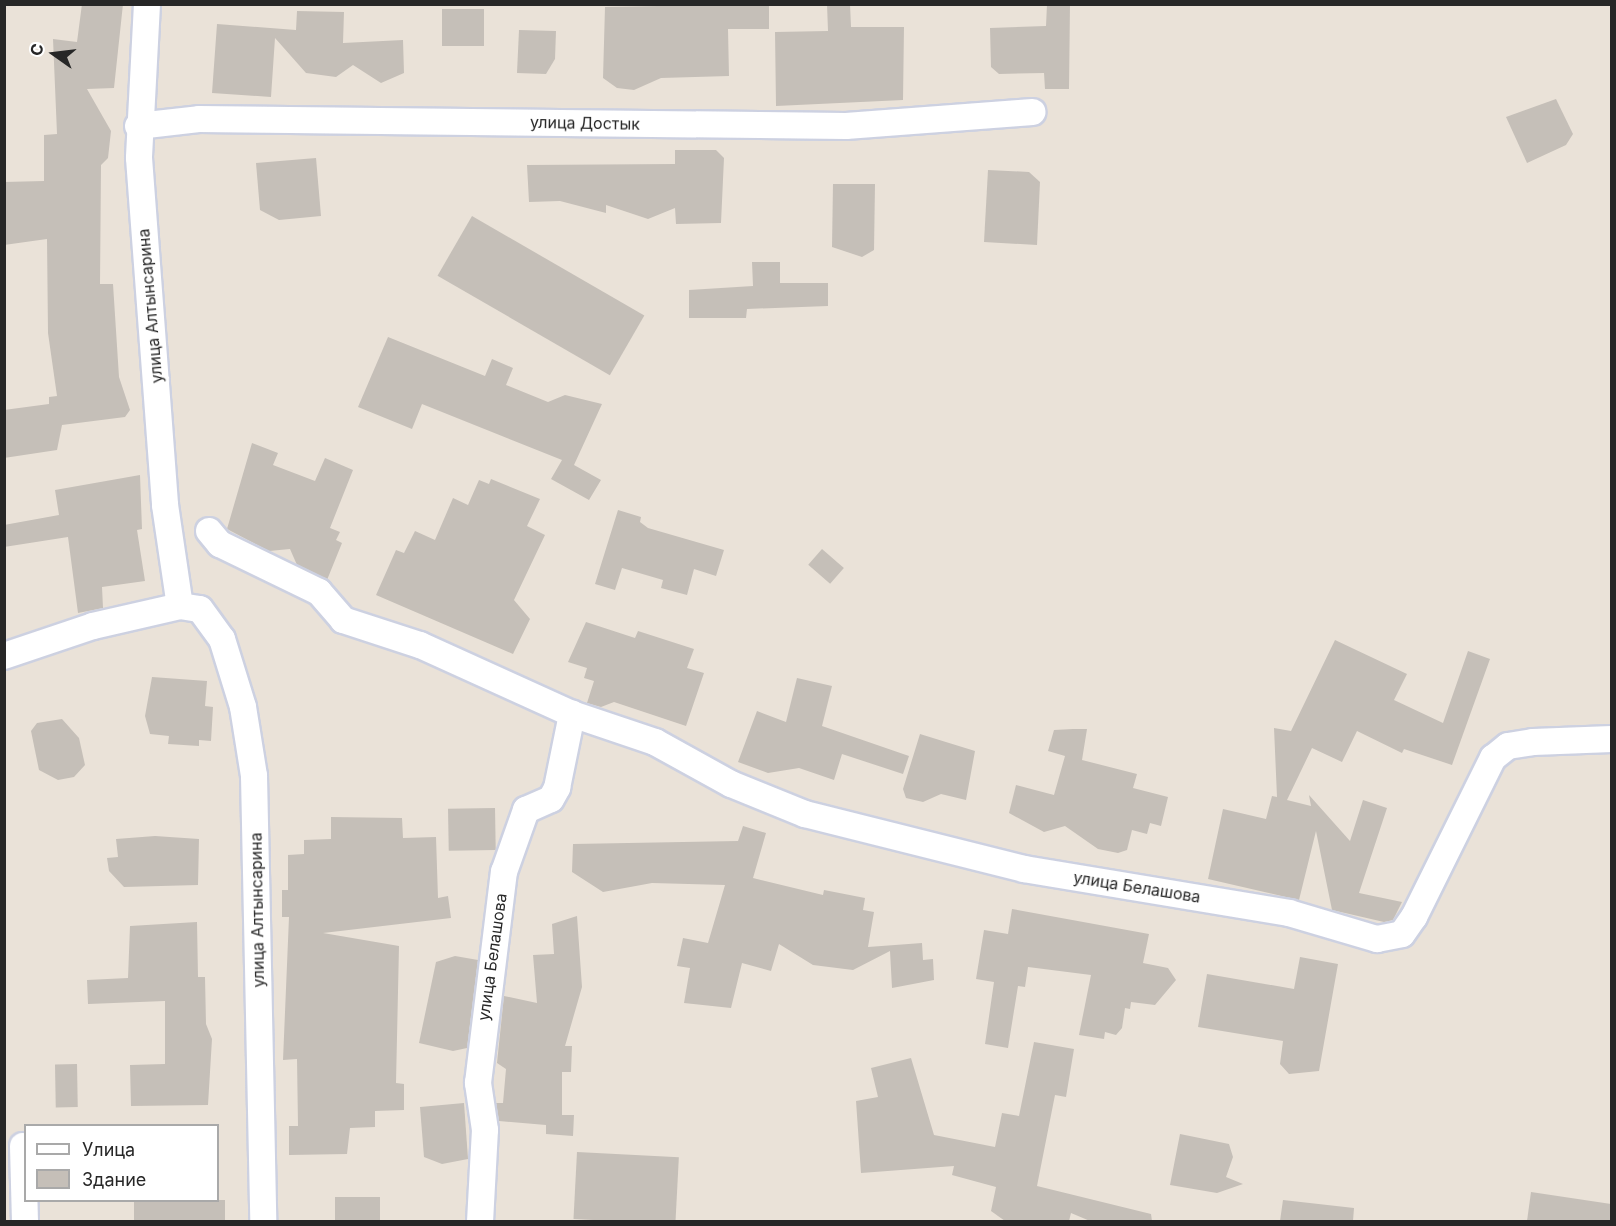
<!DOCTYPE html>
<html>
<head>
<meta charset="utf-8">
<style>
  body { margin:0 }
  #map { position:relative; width:1616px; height:1226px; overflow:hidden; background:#eae2d8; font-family:Inter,sans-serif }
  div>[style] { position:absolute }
  .building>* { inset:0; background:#c5bfb8; transform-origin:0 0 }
  .roads { filter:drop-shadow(2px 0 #cdd1e1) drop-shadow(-2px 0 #cdd1e1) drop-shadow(0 2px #cdd1e1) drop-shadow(0 -2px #cdd1e1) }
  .street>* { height:26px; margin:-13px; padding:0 13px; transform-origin:13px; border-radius:13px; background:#fff }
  span { translate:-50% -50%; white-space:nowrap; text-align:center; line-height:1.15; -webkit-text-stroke:6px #fff; paint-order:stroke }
  .street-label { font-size:16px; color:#272727 }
  .frame { position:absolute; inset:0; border:6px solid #272727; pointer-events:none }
  .legend { position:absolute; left:24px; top:1124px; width:195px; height:78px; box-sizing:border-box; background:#fff; border:2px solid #a9a9a9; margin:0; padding:8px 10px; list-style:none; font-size:18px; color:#272727 }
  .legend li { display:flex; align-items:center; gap:12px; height:30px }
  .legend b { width:30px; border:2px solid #a9a9a9 }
  .north { position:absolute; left:24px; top:24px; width:60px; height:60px; -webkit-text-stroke:4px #fff; paint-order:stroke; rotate:284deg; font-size:16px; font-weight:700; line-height:24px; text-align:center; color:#272727 }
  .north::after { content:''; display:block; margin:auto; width:21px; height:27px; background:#272727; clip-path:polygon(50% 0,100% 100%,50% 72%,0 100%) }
</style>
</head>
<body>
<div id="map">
  <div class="building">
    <div style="clip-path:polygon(82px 4px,123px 4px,114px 88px,87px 89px,111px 131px,108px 158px,101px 165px,100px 284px,113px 284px,119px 377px,130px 410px,125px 417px,62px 425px,57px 450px,4px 458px,4px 410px,49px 404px,49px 397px,57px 396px,48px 333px,47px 239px,4px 245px,4px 182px,44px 181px,44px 135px,57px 134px,53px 39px,77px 42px)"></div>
    <div style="clip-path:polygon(769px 4px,769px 29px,728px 29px,729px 76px,661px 78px,634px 90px,617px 88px,603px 78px,605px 7px)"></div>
    <div style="clip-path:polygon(827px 4px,850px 4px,851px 27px,904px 27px,903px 100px,776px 106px,775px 32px,828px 31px)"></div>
    <div style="clip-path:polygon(1047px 4px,1070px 4px,1069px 89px,1045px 89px,1044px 73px,999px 74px,991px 67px,990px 28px,1046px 26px)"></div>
    <div style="left:442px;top:9px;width:42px;height:37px"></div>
    <div style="clip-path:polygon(297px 11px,344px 12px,343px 43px,403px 40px,404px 73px,381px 83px,353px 65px,336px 77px,306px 73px,275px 38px,271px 97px,212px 93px,217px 24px,296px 30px)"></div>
    <div style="clip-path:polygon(519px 30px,556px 31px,555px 59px,546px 74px,517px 73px)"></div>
    <div style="clip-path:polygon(1556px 99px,1573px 134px,1566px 145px,1527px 163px,1506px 117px)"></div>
    <div style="clip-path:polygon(675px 150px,716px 150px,724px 158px,721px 223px,676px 224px,675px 208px,648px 219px,606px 205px,606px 213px,560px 201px,529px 202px,527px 165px,675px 164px)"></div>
    <div style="clip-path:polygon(316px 158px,321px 216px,279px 220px,260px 210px,256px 163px)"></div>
    <div style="clip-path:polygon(988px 170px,1029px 172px,1040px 182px,1037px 245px,984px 242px)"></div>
    <div style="clip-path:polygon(833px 184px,875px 184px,874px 250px,862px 257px,832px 247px)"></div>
    <div style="left:472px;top:216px;width:199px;height:69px;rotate:30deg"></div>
    <div style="clip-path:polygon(752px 262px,780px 262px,780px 283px,828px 283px,828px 306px,747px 309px,746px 318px,689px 318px,689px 290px,753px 286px)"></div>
    <div style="clip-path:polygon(388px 337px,485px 376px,492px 359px,513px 368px,506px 385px,548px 402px,565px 395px,602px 404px,574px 465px,601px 480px,589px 500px,551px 479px,562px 460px,422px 404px,412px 429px,358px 407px)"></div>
    <div style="clip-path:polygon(252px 443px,278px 453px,273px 465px,315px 481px,325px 458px,353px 470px,330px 528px,340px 532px,336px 540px,342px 543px,327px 580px,297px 565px,290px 549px,269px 551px,227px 529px)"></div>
    <div style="clip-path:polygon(140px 475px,142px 529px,137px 530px,145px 581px,102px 587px,103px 608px,78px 613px,68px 537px,4px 547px,4px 525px,59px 515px,55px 490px)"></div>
    <div style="clip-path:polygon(491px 479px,540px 499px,527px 526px,545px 535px,514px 600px,530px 619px,513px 654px,376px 595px,396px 550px,404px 553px,415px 531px,435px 540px,453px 498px,468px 505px,479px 480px,489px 484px)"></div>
    <div style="clip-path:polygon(618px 510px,641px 517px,640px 522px,648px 528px,724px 550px,716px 576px,694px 569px,687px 595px,661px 588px,663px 580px,622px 568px,615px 590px,595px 584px)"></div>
    <div style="left:822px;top:549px;width:29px;height:21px;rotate:41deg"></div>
    <div style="clip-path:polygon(586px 622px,635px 638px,638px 631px,694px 649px,687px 668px,704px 673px,686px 726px,614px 702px,601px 707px,587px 703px,594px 681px,584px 678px,587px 668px,568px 662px)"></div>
    <div style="clip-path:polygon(1335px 640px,1407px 674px,1394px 700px,1443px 723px,1468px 651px,1490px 659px,1452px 765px,1404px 749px,1402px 753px,1357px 731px,1342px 762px,1312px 748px,1287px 800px,1311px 806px,1309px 795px,1350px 841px,1363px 800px,1387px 808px,1359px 893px,1402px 902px,1393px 920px,1384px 922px,1332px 910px,1316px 831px,1299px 900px,1208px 879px,1223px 809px,1266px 819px,1272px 796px,1277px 797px,1274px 728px,1291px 731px)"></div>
    <div style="clip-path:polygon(152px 677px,207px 681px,205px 706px,213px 707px,211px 741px,199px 740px,199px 746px,168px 744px,169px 736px,150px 734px,145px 716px)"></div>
    <div style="clip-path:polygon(797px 678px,832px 686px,822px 726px,909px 756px,903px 774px,842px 754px,834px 780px,799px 768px,768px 773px,738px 762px,757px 711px,786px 722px)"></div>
    <div style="clip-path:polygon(62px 719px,79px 738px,85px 765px,74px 777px,58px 780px,39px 770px,31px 731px,37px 723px)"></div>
    <div style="clip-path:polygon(1073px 729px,1087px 729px,1082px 760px,1137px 774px,1133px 788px,1168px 797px,1161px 826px,1150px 823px,1147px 834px,1132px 830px,1127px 850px,1118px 853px,1098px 849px,1065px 826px,1044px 832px,1009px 813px,1016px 785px,1054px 795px,1065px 756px,1048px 751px,1054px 730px)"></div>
    <div style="clip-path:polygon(920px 734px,975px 751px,966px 800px,941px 794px,923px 802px,906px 798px,903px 789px)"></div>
    <div style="left:495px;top:808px;width:42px;height:47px;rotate:89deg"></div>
    <div style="clip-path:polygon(331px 817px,402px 818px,403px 838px,436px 837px,438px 898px,448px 896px,451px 918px,323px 933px,399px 946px,396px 1083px,404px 1084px,404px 1110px,375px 1111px,375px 1127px,350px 1128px,347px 1154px,289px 1155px,289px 1126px,298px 1126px,297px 1059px,283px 1060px,289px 917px,282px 917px,282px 890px,288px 890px,288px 855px,304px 854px,304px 840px,331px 839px)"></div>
    <div style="clip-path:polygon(743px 826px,766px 833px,753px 878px,823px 895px,824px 890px,865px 898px,863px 910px,874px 912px,868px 947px,922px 943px,923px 960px,933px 959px,934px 980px,892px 988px,890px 951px,853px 970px,813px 965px,779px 944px,771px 971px,742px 963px,731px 1008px,684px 1003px,690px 968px,677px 966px,683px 938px,708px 943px,725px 885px,652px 883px,603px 892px,572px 872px,573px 844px,738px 841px)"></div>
    <div style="clip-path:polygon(155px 836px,199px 839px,198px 885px,124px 887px,109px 871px,107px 858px,118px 857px,116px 839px)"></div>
    <div style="clip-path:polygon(1012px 909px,1149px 934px,1143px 963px,1168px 968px,1176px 980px,1155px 1005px,1131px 1002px,1130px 1009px,1125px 1008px,1122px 1028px,1116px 1035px,1105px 1032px,1104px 1039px,1079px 1035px,1091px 975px,1028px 967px,1025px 987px,1018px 986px,1008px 1048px,985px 1044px,994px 982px,976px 979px,984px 930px,1008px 934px)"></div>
    <div style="clip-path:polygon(577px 916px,582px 987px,565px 1046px,572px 1046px,571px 1072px,562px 1072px,562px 1115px,574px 1115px,573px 1136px,546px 1134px,546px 1125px,499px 1121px,496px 1103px,503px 1103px,506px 1069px,497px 1063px,504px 996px,537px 1003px,533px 955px,554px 954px,552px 924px)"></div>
    <div style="clip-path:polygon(197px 922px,198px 977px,205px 977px,206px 1024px,212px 1039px,208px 1105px,131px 1106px,130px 1065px,165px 1064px,165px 1001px,88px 1004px,87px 980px,128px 978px,130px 926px)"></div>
    <div style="clip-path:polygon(455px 956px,478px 960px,467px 1048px,453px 1051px,419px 1043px,436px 962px)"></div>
    <div style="clip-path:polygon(1300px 957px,1338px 964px,1319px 1071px,1289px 1074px,1280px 1064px,1283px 1041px,1198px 1027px,1207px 974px,1294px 989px)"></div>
    <div style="clip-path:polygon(1034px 1042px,1074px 1049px,1066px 1097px,1055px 1095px,1037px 1186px,1151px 1214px,1152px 1221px,1090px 1221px,1071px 1213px,1069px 1221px,1005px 1221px,991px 1211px,996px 1187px,952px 1175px,954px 1166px,861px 1173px,856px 1101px,878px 1097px,871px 1068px,911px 1058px,934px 1135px,995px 1147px,1002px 1113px,1019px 1116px)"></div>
    <div style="left:77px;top:1064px;width:43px;height:22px;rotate:89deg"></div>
    <div style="clip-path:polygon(464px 1103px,468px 1159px,442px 1164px,424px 1157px,420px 1107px)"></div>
    <div style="clip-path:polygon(1180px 1134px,1229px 1144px,1233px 1157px,1226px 1177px,1243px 1184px,1217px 1193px,1170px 1185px)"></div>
    <div style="left:577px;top:1152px;width:102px;height:67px;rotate:3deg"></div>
    <div style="clip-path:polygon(1531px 1192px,1611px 1204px,1611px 1221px,1527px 1221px)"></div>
    <div style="left:380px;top:1197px;width:24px;height:45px;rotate:90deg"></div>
    <div style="left:134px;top:1200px;width:91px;height:21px"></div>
    <div style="clip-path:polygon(1283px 1200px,1354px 1208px,1353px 1221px,1280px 1221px)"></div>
  </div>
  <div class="roads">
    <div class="street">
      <div style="left:147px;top:4px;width:154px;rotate:93deg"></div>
      <div style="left:139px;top:158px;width:348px;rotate:85.7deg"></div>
      <div style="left:165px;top:505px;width:102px;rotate:81.6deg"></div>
      <div style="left:138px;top:126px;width:61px;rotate:-6.5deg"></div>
      <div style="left:199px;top:119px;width:647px;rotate:0.62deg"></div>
      <div style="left:846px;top:126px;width:187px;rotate:-4.3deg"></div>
      <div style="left:209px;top:531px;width:17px;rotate:50deg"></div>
      <div style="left:220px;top:544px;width:110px;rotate:25.9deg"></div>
      <div style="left:319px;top:592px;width:37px;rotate:49deg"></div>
      <div style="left:343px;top:620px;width:81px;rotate:18deg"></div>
      <div style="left:420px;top:645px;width:167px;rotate:24.4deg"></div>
      <div style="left:572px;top:714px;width:88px;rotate:18.6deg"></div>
      <div style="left:655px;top:742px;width:87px;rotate:28.9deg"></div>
      <div style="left:731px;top:784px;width:80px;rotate:22.1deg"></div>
      <div style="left:805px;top:814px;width:226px;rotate:14.1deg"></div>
      <div style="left:1024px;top:869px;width:269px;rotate:9.4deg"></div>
      <div style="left:1289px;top:913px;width:92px;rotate:16.5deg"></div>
      <div style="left:1377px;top:939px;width:25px;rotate:-11deg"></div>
      <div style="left:1402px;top:934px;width:21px;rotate:-55deg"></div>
      <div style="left:1414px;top:917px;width:178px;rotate:-63.6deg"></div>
      <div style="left:1493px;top:758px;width:19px;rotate:-39deg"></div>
      <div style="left:1508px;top:746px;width:25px;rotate:-9deg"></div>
      <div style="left:1533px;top:742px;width:79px;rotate:-2.2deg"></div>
      <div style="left:4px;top:656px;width:94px;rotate:-18.6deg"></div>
      <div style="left:93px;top:626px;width:89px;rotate:-12.9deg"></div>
      <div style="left:180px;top:606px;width:20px;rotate:9deg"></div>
      <div style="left:200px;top:609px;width:37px;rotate:54deg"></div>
      <div style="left:222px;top:639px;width:71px;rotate:72.8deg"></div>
      <div style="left:243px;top:707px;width:70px;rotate:80.9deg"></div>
      <div style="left:254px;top:776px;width:446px;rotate:88.8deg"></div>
      <div style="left:23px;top:1146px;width:76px;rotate:88.5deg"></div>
      <div style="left:480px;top:1222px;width:92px;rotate:-86.9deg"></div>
      <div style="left:485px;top:1130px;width:48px;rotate:-98.5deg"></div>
      <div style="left:478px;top:1083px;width:213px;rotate:-83deg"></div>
      <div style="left:504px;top:872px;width:66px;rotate:-70.5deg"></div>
      <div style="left:526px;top:810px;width:27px;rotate:-24deg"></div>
      <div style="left:551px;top:799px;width:13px;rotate:-61deg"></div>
      <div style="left:557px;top:788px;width:76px;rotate:-78.5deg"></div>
    </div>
  </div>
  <div class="street-label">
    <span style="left:585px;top:123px;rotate:1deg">улица Достык</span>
    <span style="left:150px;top:306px;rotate:-95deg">улица Алтынсарина</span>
    <span style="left:1137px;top:887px;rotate:9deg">улица Белашова</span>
    <span style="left:257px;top:910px;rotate:-91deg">улица Алтынсарина</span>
    <span style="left:492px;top:957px;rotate:-82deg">улица Белашова</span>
  </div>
  <div class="frame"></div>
  <ul class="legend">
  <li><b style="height:8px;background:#fff"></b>Улица</li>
  <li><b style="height:16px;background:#c5bfb8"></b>Здание</li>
  </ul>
  <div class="north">С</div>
</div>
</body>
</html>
